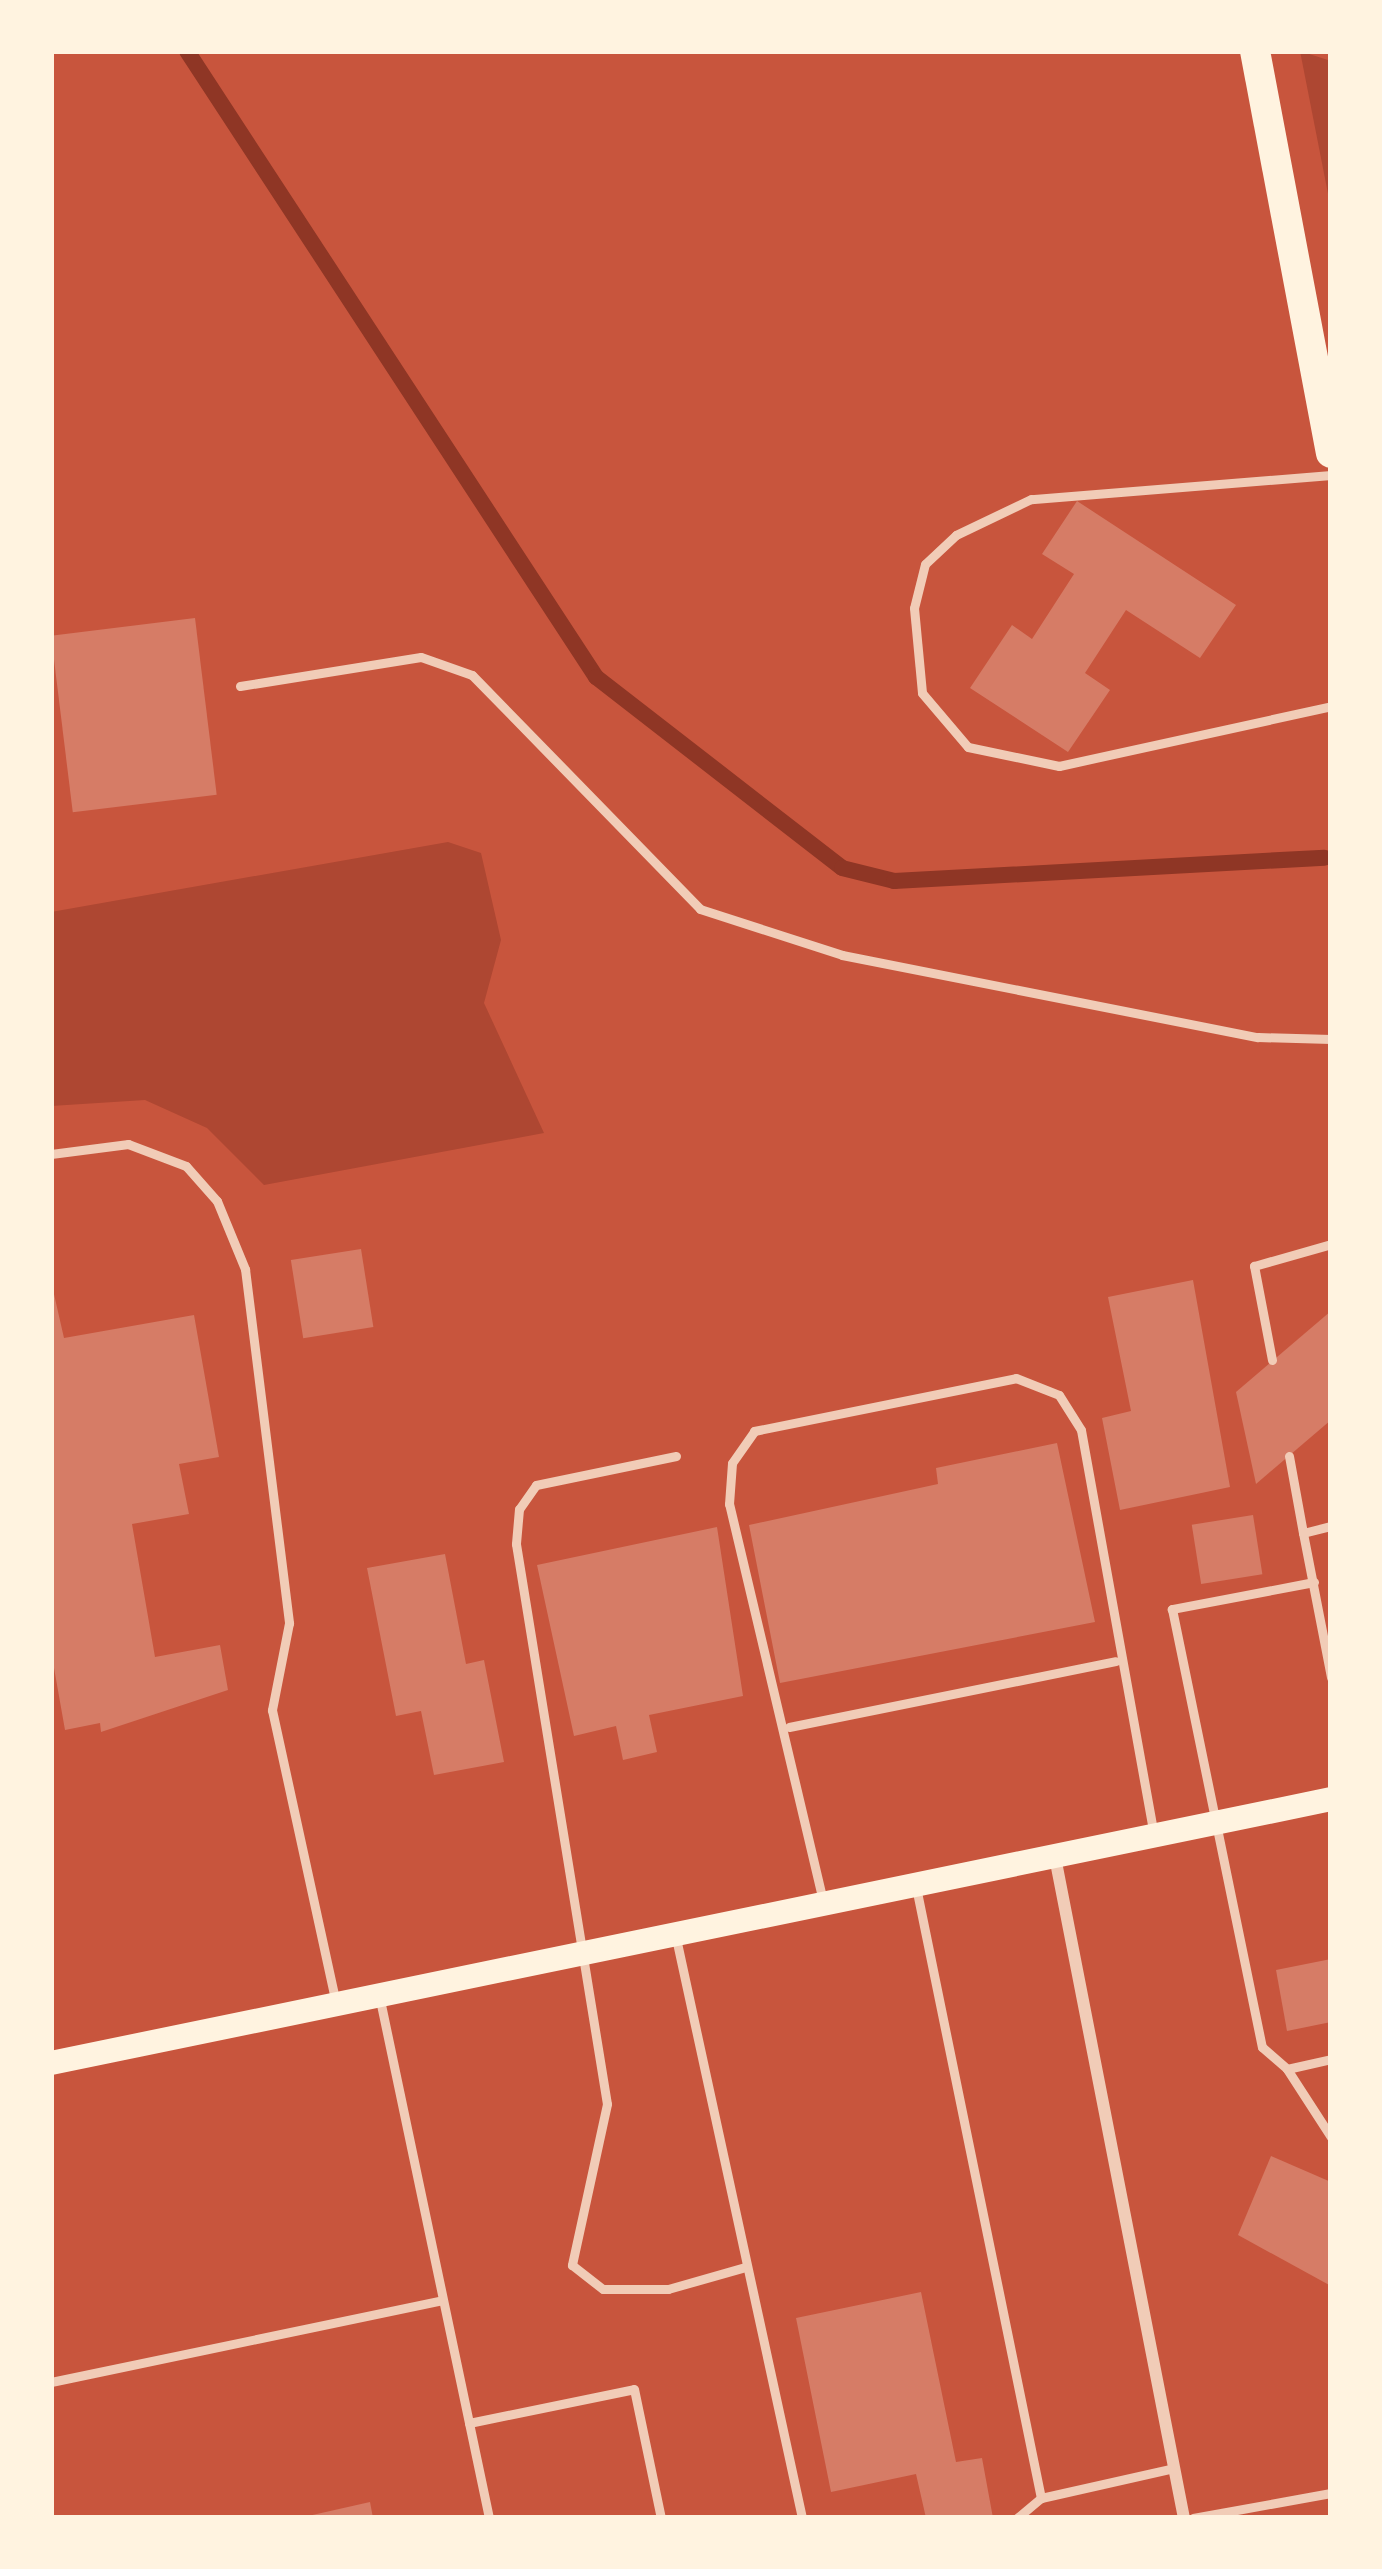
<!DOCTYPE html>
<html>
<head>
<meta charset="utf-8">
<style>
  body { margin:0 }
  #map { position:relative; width:1382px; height:2569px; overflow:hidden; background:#c8553d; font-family:"DM Sans",sans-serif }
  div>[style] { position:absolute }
  .green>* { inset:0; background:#ae4732 }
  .stream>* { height:16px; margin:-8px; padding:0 8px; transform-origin:8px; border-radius:8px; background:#8f3625 }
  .building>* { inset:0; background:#d67c66; transform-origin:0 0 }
  .service>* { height:9px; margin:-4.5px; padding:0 4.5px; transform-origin:4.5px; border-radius:4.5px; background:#f1ccb7 }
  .minor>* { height:12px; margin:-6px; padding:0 6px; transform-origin:6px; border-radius:6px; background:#f1ccb7 }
  .secondary>* { height:24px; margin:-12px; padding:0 12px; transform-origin:12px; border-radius:12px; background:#fff3e0 }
  .primary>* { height:30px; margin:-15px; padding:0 15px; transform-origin:15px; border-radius:15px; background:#fff3e0 }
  span { translate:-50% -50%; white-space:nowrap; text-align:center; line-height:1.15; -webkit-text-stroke:12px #fff3e0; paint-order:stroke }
  .frame { position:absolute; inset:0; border:54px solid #fff3e0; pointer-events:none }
</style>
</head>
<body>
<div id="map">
  <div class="green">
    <div style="clip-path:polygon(1300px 51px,1331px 61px,1331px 209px)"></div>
    <div style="clip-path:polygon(448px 842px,481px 853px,501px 940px,484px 1003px,544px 1133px,264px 1185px,207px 1128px,145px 1100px,51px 1106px,51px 912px)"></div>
  </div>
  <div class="stream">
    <div style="left:187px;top:51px;width:748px;rotate:56.84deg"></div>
    <div style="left:596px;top:677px;width:311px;rotate:37.8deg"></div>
    <div style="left:842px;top:868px;width:54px;rotate:14deg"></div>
    <div style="left:894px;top:881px;width:431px;rotate:-3.1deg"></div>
  </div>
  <div class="building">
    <div style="clip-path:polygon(1077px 501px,1236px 605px,1200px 658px,1126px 610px,1085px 673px,1110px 690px,1068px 752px,970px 688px,1012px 625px,1032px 639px,1074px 574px,1042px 554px)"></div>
    <div style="left:195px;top:618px;width:178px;height:145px;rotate:83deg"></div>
    <div style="left:361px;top:1249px;width:79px;height:71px;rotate:81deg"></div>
    <div style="clip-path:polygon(1193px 1280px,1230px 1487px,1120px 1510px,1102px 1418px,1131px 1411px,1108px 1297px)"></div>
    <div style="clip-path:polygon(51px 1281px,64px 1338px,194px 1315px,219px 1457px,179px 1464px,189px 1514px,132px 1524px,155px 1657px,220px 1645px,228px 1690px,101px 1732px,100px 1723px,65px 1730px,51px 1651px)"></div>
    <div style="clip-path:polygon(1331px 1311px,1331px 1420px,1256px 1484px,1236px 1392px)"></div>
    <div style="clip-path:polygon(1057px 1443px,1095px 1622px,780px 1683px,749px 1525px,938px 1484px,936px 1468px)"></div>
    <div style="left:1253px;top:1515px;width:60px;height:62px;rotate:81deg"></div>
    <div style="clip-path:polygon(717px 1527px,743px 1696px,649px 1715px,657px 1752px,623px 1760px,616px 1726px,574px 1736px,537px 1565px)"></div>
    <div style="clip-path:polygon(445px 1554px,466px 1664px,484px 1660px,504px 1762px,434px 1775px,421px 1711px,396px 1716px,367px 1568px)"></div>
    <div style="clip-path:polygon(1331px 1959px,1331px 2022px,1287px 2031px,1276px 1970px)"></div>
    <div style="clip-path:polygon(1271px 2156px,1331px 2182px,1331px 2286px,1238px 2235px)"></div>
    <div style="clip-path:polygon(921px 2292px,956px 2462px,982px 2458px,993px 2518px,926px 2518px,916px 2474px,831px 2492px,796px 2318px)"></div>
    <div style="clip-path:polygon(370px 2502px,373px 2518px,308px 2518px,308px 2516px)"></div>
  </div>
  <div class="service">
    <div style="left:1331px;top:475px;width:301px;rotate:175.4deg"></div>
    <div style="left:1031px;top:499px;width:83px;rotate:154.4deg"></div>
    <div style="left:956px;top:535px;width:42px;rotate:136.9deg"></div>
    <div style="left:925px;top:564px;width:45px;rotate:104deg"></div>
    <div style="left:914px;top:608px;width:85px;rotate:84.6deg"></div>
    <div style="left:922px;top:693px;width:71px;rotate:49.6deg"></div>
    <div style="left:968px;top:747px;width:93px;rotate:11.8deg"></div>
    <div style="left:1059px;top:766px;width:279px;rotate:-12.4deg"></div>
    <div style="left:240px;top:686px;width:183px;rotate:-9.1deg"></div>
    <div style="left:421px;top:657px;width:54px;rotate:19.4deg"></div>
    <div style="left:472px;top:675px;width:327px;rotate:45.7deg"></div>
    <div style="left:700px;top:909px;width:149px;rotate:17.9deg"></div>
    <div style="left:842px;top:955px;width:424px;rotate:11.2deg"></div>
    <div style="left:1258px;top:1037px;width:73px;rotate:1.6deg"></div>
    <div style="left:51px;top:1154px;width:78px;rotate:-7.4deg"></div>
    <div style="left:128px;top:1144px;width:62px;rotate:20.8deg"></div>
    <div style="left:186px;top:1166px;width:47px;rotate:48.5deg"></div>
    <div style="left:217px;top:1201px;width:74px;rotate:67.6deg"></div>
    <div style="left:245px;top:1269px;width:357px;rotate:82.9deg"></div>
    <div style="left:289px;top:1623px;width:89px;rotate:101.1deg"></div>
    <div style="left:272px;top:1710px;width:296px;rotate:77.7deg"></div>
    <div style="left:1272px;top:1360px;width:96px;rotate:-100.8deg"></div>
    <div style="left:1254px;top:1266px;width:80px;rotate:-15.9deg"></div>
    <div style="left:676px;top:1456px;width:143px;rotate:168.3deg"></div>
    <div style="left:536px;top:1485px;width:29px;rotate:125deg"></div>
    <div style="left:519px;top:1509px;width:35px;rotate:95deg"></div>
    <div style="left:516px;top:1544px;width:567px;rotate:80.77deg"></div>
    <div style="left:607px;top:2104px;width:165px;rotate:102.3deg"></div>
    <div style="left:572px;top:2265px;width:39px;rotate:38deg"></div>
    <div style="left:603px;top:2289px;width:65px"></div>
    <div style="left:668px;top:2289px;width:80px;rotate:-15.9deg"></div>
    <div style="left:1289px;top:1456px;width:78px;rotate:79.7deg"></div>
    <div style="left:1303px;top:1533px;width:29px;rotate:-14deg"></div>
    <div style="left:1303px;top:1533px;width:147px;rotate:79deg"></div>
    <div style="left:1314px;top:1582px;width:145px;rotate:169.2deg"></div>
    <div style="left:1172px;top:1609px;width:447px;rotate:78.4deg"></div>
    <div style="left:1262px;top:2047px;width:33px;rotate:41deg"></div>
    <div style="left:1287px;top:2069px;width:45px;rotate:-12.8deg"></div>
    <div style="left:789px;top:1727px;width:333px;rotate:-11.4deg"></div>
    <div style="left:916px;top:1887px;width:624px;rotate:78.44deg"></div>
    <div style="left:823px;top:1901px;width:408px;rotate:-103.3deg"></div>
    <div style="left:729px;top:1504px;width:41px;rotate:-85.8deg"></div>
    <div style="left:732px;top:1463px;width:39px;rotate:-55deg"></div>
    <div style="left:754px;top:1431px;width:267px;rotate:-11.4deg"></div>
    <div style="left:1016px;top:1378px;width:46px;rotate:21.6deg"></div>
    <div style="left:1059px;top:1395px;width:41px;rotate:57.8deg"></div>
    <div style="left:1081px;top:1430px;width:407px;rotate:79.8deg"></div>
    <div style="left:676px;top:1938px;width:594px;rotate:77.74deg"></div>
    <div style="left:379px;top:1995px;width:534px;rotate:78.12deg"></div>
    <div style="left:1287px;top:2069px;width:81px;rotate:57.1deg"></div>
    <div style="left:51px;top:2382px;width:400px;rotate:-11.8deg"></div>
    <div style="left:469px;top:2423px;width:168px;rotate:-11.6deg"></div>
    <div style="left:634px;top:2389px;width:132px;rotate:78.2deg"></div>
    <div style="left:1017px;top:2518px;width:31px;rotate:-40deg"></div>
    <div style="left:1041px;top:2498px;width:136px;rotate:-12.7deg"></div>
    <div style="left:1193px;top:2518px;width:140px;rotate:-10.3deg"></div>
  </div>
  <div class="minor">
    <div style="left:1055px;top:1857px;width:673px;rotate:78.96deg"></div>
  </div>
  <div class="secondary">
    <div style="left:51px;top:2063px;width:1307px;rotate:-11.65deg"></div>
  </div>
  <div class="primary">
    <div style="left:1255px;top:51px;width:409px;rotate:79.3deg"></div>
  </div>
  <div class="frame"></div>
</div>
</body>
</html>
